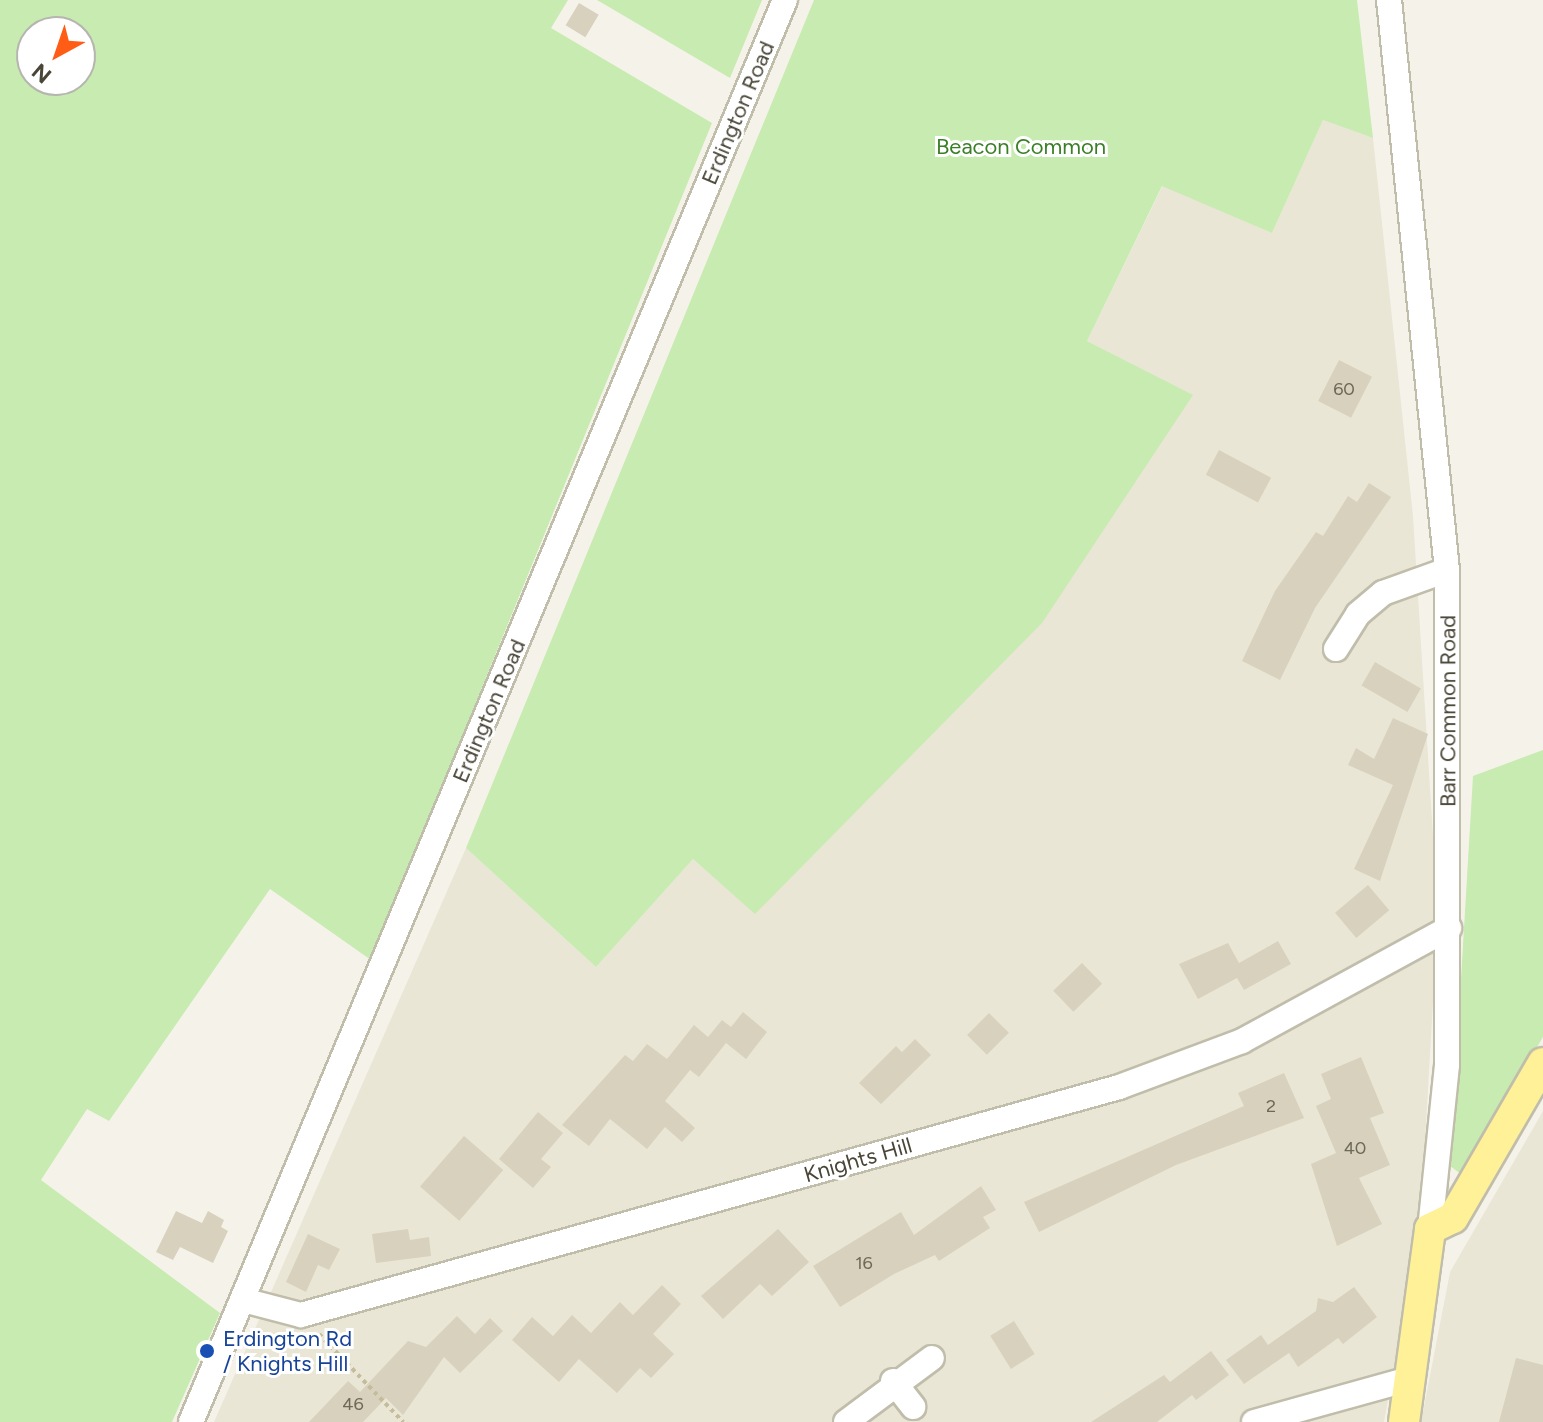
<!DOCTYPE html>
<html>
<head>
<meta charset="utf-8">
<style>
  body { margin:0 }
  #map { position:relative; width:1543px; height:1422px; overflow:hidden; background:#f5f3e9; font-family:Figtree,sans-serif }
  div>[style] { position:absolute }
  .residential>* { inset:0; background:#e9e6d6 }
  .green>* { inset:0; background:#c7ebb0 }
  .building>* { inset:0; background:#d8d1bd; transform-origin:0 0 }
  .path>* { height:4px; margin-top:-2px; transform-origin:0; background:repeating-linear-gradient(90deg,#c4bc9b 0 4px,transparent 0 8px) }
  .roads { filter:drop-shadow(2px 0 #c1bdab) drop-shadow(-2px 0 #c1bdab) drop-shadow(0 2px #c1bdab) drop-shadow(0 -2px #c1bdab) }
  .minor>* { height:24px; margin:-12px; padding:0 12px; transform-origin:12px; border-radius:12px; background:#fff }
  .major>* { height:30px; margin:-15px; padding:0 15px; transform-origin:15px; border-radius:15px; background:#fff198 }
  .dots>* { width:22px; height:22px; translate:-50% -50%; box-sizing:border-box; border:4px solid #fff; border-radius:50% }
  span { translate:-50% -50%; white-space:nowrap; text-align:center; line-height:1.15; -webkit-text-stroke:6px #fff; paint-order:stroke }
  .number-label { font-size:18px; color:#6d6858 }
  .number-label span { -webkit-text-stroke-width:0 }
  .street-label { font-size:22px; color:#494537 }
  .park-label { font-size:22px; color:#3a7f26 }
  .transit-label { font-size:22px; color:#164399 }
  .left { translate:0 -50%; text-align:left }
  .north { position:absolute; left:16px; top:16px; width:80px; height:80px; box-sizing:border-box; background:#fff; border:2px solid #b6b5af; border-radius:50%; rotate:220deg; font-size:22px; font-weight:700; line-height:32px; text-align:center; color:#494537 }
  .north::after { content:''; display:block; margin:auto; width:28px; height:36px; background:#ff5c16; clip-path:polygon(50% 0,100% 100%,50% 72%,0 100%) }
</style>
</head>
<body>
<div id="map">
  <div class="residential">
    <div style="clip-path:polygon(1323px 120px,1373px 138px,1413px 516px,1438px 916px,1420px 1228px,1384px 1422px,214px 1422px,466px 848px,596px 967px,693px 859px,755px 913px,1192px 395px,1087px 341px,1163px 185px,1272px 233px)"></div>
    <div style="clip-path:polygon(1543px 1111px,1543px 1422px,1421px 1422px,1450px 1272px)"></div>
  </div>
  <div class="green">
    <div style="clip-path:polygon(evenodd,0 0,568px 0,551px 28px,712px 123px,371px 960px,270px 889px,109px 1121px,87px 1109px,41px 1180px,220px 1313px,172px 1422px,0 1422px,0 0,32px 32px,80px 32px,80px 80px,32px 80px,32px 32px)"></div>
    <div style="clip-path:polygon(597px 0,762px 0,730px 78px)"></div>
    <div style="clip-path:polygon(814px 0,1357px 0,1373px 138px,1323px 120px,1272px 233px,1162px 186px,1087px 341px,1193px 395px,1042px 623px,755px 914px,693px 859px,596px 967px,466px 848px)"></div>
    <div style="clip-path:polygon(1543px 750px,1543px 1037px,1461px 1174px,1450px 1166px,1473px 776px)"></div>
  </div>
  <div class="building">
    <div style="left:579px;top:3px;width:23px;height:26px;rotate:31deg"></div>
    <div style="left:1339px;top:360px;width:37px;height:46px;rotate:27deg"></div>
    <div style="left:1219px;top:450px;width:59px;height:28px;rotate:28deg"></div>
    <div style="clip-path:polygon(1369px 483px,1391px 497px,1315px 608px,1280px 680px,1242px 661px,1275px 591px,1316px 532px,1323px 536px,1348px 496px,1357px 502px)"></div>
    <div style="left:1375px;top:662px;width:53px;height:27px;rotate:30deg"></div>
    <div style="clip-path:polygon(1393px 718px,1428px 734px,1380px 881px,1354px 869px,1393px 785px,1348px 765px,1356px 748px,1374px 759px)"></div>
    <div style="left:1368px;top:885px;width:33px;height:43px;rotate:50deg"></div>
    <div style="clip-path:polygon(1278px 941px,1291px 964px,1244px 990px,1237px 978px,1198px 999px,1179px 964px,1228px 943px,1239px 963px)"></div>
    <div style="left:1082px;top:963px;width:29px;height:40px;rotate:46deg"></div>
    <div style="clip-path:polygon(743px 1012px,767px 1032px,746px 1059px,726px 1043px,699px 1077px,690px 1070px,665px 1101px,695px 1128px,682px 1142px,665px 1127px,647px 1149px,610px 1119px,589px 1146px,562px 1125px,625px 1055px,633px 1061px,647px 1044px,667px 1059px,694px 1025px,708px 1037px,722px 1020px,731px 1027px)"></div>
    <div style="left:989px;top:1013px;width:28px;height:31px;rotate:45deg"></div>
    <div style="clip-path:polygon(915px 1039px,931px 1055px,881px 1104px,859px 1083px,896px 1046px,902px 1052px)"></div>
    <div style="clip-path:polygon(1361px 1057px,1384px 1113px,1370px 1118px,1390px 1165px,1359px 1178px,1382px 1224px,1337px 1246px,1311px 1164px,1336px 1153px,1316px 1106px,1331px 1099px,1321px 1074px)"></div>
    <div style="clip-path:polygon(1284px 1073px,1304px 1118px,1176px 1165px,1039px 1232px,1024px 1202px,1244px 1106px,1238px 1093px)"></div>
    <div style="clip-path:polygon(538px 1112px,563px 1133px,541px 1159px,551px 1167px,533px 1188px,499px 1159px)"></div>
    <div style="left:464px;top:1136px;width:52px;height:67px;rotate:41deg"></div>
    <div style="clip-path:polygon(981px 1186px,996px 1210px,983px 1217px,990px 1228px,939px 1261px,935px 1255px,894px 1274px,840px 1307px,813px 1266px,901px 1212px,914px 1235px)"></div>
    <div style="clip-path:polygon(176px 1211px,202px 1223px,208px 1211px,224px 1220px,221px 1227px,228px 1231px,213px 1263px,180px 1247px,173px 1260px,156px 1252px)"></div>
    <div style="clip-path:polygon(408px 1229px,410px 1240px,429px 1237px,431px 1256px,376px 1263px,372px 1234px)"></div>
    <div style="clip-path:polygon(778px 1229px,809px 1262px,772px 1296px,760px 1284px,723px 1319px,701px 1296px)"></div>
    <div style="clip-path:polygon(308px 1234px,340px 1249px,329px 1270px,318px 1265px,306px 1292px,286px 1282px)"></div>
    <div style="clip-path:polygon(662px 1285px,681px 1304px,653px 1334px,674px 1354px,651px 1378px,640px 1368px,617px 1393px,579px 1359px,559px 1382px,512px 1340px,532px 1317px,553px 1336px,572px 1315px,591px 1333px,620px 1302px,633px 1315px)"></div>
    <div style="clip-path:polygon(1354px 1287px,1377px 1317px,1343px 1344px,1338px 1338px,1298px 1367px,1289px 1353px,1244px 1384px,1226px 1360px,1261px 1335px,1268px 1345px,1316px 1311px,1318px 1298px,1333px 1302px)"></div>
    <div style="clip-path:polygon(457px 1316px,475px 1334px,490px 1318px,503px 1331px,460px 1373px,444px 1357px,403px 1415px,386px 1398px,363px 1422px,309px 1422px,348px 1381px,360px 1392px,408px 1341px,426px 1347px)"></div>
    <div style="left:1014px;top:1321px;width:39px;height:28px;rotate:58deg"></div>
    <div style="clip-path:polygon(1211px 1351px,1229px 1375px,1196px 1400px,1192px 1395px,1157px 1422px,1091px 1422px,1164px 1375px,1170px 1382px)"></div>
    <div style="clip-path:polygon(1516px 1358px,1543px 1365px,1543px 1422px,1499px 1422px)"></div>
  </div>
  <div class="path">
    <div style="left:319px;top:1334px;width:122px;rotate:46.3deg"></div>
  </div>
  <div class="roads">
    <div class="minor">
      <div style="left:1389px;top:0;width:573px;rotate:84.19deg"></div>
      <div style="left:1447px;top:570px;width:495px;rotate:90deg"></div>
      <div style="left:1447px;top:1065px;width:165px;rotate:95.9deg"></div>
      <div style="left:1336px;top:649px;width:41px;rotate:-57.8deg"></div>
      <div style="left:1358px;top:614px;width:33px;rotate:-40deg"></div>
      <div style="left:1383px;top:593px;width:68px;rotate:-19.8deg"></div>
      <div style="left:243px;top:1300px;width:60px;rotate:14.5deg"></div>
      <div style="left:301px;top:1315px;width:849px;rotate:-15.57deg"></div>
      <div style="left:1119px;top:1087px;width:131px;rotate:-20.5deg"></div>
      <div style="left:1242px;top:1041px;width:236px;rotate:-28.6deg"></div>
      <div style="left:893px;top:1381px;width:33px;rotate:52deg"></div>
      <div style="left:191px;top:1422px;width:1541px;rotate:-67.33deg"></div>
      <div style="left:846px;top:1422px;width:107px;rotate:-36.7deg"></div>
      <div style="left:1254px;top:1422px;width:157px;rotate:-15.5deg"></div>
    </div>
    <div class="major">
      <div style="left:1404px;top:1422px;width:195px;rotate:-82.3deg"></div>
      <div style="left:1430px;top:1229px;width:25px;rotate:-26deg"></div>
      <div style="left:1453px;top:1218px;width:179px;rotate:-59.9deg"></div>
    </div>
  </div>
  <div class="dots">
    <div style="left:207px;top:1351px;background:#1a4fb4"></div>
  </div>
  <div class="number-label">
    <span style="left:1344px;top:389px">60</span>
    <span style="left:1271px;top:1106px">2</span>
    <span style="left:1355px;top:1148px">40</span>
    <span style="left:864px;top:1263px">16</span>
    <span style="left:353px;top:1404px">46</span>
  </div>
  <div class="street-label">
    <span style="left:738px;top:113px;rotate:-67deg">Erdington Road</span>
    <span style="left:489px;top:711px;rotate:-67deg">Erdington Road</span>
    <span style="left:1448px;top:711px;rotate:-90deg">Barr Common Road</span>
    <span style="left:858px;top:1160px;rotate:-16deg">Knights Hill</span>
  </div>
  <div class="park-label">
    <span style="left:1021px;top:147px">Beacon Common</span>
  </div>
  <div class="transit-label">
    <span class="left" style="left:223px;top:1351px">Erdington Rd<br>/ Knights Hill</span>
  </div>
  <div class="north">N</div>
</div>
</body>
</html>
